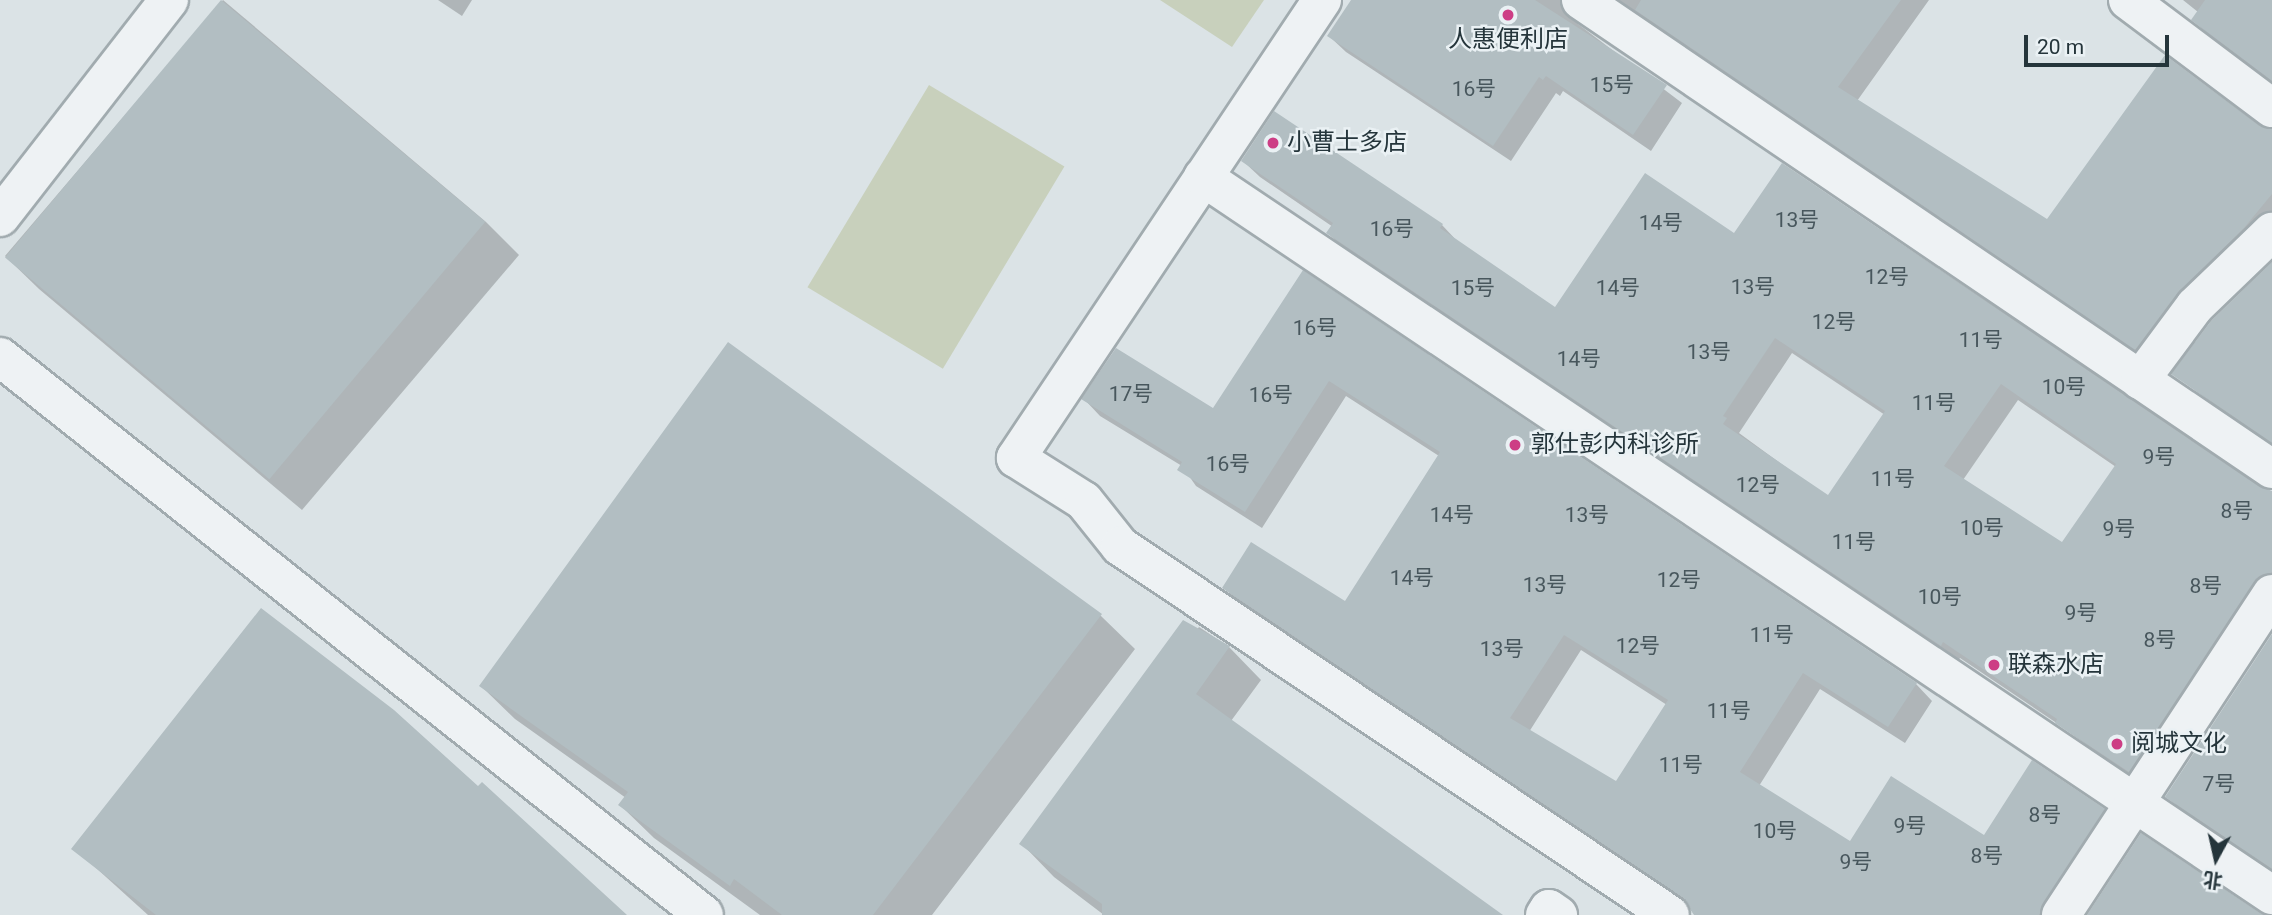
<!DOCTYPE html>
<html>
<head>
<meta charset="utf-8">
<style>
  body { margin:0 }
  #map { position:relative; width:2272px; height:915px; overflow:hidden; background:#dbe3e6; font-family:Roboto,"Noto Sans SC",sans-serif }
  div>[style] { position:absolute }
  .green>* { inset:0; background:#c8d0bc; transform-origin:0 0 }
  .shadow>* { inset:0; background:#0003 }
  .building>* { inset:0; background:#b2bec2; transform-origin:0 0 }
  .roads { filter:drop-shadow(2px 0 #a1abaf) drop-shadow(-2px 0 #a1abaf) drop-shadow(0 2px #a1abaf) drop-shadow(0 -2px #a1abaf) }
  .minor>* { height:38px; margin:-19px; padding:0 19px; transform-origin:19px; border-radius:19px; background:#eef2f4 }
  .dots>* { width:19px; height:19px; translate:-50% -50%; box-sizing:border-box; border:4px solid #eaf1f4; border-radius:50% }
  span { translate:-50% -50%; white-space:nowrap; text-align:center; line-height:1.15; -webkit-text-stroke:5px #eaf1f4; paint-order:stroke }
  .number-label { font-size:21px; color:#48575d }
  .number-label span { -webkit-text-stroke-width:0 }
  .poi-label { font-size:24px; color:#25353b }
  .left { translate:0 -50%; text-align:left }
  .north { position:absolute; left:2181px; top:824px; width:70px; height:70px; -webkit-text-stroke:5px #eaf1f4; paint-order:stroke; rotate:188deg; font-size:19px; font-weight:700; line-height:28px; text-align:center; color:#25353b }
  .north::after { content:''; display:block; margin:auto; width:24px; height:32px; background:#25353b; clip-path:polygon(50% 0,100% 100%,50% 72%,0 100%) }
  .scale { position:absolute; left:2024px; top:35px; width:145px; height:32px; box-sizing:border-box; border:4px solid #25353b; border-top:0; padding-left:9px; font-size:21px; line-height:24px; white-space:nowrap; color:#25353b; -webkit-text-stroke:5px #eaf1f4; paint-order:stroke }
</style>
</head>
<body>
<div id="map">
  <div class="green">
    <div style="clip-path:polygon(1160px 0,1264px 0,1232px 47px)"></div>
    <div style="left:929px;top:85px;width:158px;height:236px;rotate:31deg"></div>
  </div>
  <div class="shadow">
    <div style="clip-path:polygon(223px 0,486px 222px,519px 255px,302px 510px,39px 289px,5px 256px)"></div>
    <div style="clip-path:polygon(438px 0,472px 0,462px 16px)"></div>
    <div style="clip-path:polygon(1353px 0,1589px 0,1579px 5px,1578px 24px,1682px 103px,1651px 151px,1563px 91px,1560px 96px,1556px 93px,1511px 161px,1346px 52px,1329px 36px)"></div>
    <div style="clip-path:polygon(1610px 0,1929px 0,1857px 101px,2048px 221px,2259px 128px,2272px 129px,2272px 234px,2153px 365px)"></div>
    <div style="clip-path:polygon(2183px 0,2272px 0,2272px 83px,2210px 36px,2193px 20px,2198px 12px)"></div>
    <div style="clip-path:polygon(evenodd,1243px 161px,1442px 225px,1458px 242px,1556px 310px,1735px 236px,1783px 165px,2272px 492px,2272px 598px,2146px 788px,2058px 724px,1960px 658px,1958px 661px,1345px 250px,1328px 233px,1333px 227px,1260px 177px,1243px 161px,1792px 353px,1885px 415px,1828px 498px,1739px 433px,1792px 353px,1243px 161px,2018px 400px,2116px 467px,2063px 545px,1963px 480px,2018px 400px)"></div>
    <div style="clip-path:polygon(2272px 265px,2272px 448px,2174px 374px)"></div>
    <div style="clip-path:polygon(evenodd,1303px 273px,1916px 684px,1932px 701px,1905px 743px,1820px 689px,1759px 786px,1851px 843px,1984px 838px,2103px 810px,2120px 827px,2062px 915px,1695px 915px,1688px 905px,1241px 604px,1224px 588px,1345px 604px,1439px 456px,1346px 396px,1262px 528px,1196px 486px,1182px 466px,1100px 416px,1084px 399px,1213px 411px,1303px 273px,1581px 650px,1667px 705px,1617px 783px,1529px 732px,1581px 650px)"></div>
    <div style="clip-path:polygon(728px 345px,1101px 616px,1135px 649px,932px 915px,760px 915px,654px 838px,620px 805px,626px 798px,515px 719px,481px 686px)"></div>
    <div style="clip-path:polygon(1199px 627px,1229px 647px,1261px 680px,1231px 721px,1500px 915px,1104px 915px,1054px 877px,1022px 844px)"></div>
    <div style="clip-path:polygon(2272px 637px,2272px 872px,2184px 813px,2167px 796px)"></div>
    <div style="clip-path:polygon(74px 848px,624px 915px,148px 915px)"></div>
  </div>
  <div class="building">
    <div style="left:221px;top:0;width:345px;height:336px;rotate:40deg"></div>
    <div style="clip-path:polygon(1351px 0,1535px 0,1667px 85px,1633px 135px,1546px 76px,1543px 80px,1539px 77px,1493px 146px,1327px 36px)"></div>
    <div style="clip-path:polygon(1641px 0,1901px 0,1838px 87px,2047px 219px,2165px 55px,2259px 125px,2272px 129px,2272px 194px,2244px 228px,2178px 293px,2135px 350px,1635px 10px)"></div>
    <div style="clip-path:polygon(2205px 0,2272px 0,2272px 81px,2191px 20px)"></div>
    <div style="clip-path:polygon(evenodd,1274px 111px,1443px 224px,1440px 228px,1555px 307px,1645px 173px,1734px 233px,1782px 163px,2260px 487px,2272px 491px,2272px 572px,2254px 582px,2129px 772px,2055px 723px,2057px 719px,1943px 642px,1941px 646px,1326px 233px,1333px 223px,1241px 161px,1274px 111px,1775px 338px,1885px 411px,1828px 495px,1723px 424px,1727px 418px,1723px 416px,1775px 338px,1274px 111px,2001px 384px,2116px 464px,2062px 542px,1944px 466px,2001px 384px)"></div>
    <div style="clip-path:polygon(2272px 262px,2272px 443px,2171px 374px,2211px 321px)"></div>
    <div style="clip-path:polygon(evenodd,1303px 270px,1917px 683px,1888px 727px,1803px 673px,1740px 772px,1850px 841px,1891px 776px,1984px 835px,2032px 760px,2105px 809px,2039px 915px,1694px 915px,1682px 897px,1222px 588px,1251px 542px,1345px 601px,1440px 452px,1329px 381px,1245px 512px,1177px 470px,1182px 462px,1081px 399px,1116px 348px,1213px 408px,1303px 270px,1564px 635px,1668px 700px,1616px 781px,1510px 718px,1564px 635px)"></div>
    <div style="clip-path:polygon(728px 342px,1102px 614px,873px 915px,782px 915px,734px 879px,730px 886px,618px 805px,628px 792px,479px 686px)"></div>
    <div style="clip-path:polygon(261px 608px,394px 710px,478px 786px,482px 782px,627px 915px,156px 915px,71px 849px)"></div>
    <div style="clip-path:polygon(1183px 620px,1230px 646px,1196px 694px,1503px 915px,1102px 915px,1102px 904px,1019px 844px)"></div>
    <div style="clip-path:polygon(2272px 634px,2272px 869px,2165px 797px)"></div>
    <div style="clip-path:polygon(2141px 833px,2260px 913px,2265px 915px,2087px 915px)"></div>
  </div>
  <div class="roads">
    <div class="minor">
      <div style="left:1322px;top:0;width:551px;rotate:123.75deg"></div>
      <div style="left:1016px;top:458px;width:80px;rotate:32.3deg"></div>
      <div style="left:1084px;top:501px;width:58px;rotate:51.3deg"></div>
      <div style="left:1120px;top:546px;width:662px;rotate:33.86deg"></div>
      <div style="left:1581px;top:0;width:835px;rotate:34.17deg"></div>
      <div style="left:2128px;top:0;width:180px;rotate:36.9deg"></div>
      <div style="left:1203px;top:177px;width:1288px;rotate:33.89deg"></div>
      <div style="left:0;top:217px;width:275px;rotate:-52.1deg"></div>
      <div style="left:0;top:357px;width:898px;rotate:38.4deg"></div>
      <div style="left:2140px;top:380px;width:92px;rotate:-53.4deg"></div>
      <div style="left:2195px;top:306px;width:107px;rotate:-43.9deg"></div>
      <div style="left:1545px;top:915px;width:7px;rotate:-56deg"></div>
      <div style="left:1549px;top:909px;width:11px;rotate:34deg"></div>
      <div style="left:2061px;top:915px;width:384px;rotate:-56.7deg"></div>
    </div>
  </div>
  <div class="dots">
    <div style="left:1508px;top:15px;background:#cd3e85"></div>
    <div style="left:1273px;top:143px;background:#cd3e85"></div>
    <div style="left:1515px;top:445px;background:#cd3e85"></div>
    <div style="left:1994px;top:665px;background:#cd3e85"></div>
    <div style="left:2117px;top:744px;background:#cd3e85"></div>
  </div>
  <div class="number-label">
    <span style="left:1612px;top:85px">15号</span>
    <span style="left:1474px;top:89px">16号</span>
    <span style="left:1797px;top:220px">13号</span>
    <span style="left:1661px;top:223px">14号</span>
    <span style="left:1392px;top:229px">16号</span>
    <span style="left:1887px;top:277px">12号</span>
    <span style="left:1753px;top:287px">13号</span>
    <span style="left:1473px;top:288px">15号</span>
    <span style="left:1618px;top:288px">14号</span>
    <span style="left:1834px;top:322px">12号</span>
    <span style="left:1315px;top:328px">16号</span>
    <span style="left:1981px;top:340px">11号</span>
    <span style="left:1709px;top:352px">13号</span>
    <span style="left:1579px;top:359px">14号</span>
    <span style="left:2064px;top:387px">10号</span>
    <span style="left:1131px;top:394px">17号</span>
    <span style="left:1271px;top:395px">16号</span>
    <span style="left:1934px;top:403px">11号</span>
    <span style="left:2159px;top:457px">9号</span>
    <span style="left:1228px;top:464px">16号</span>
    <span style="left:1893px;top:479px">11号</span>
    <span style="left:1758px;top:485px">12号</span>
    <span style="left:2237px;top:511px">8号</span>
    <span style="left:1452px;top:515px">14号</span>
    <span style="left:1587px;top:515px">13号</span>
    <span style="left:1982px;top:528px">10号</span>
    <span style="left:2119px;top:529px">9号</span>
    <span style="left:1854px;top:542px">11号</span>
    <span style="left:1412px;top:578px">14号</span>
    <span style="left:1679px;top:580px">12号</span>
    <span style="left:1545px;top:585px">13号</span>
    <span style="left:2206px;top:586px">8号</span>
    <span style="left:1940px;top:597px">10号</span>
    <span style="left:2081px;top:613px">9号</span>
    <span style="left:1772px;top:635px">11号</span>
    <span style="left:2160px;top:640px">8号</span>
    <span style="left:1638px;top:646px">12号</span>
    <span style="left:1502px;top:649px">13号</span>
    <span style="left:1729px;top:711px">11号</span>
    <span style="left:1681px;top:765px">11号</span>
    <span style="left:2219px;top:784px">7号</span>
    <span style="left:2045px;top:815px">8号</span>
    <span style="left:1910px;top:826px">9号</span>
    <span style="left:1775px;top:831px">10号</span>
    <span style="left:1987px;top:856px">8号</span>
    <span style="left:1856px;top:862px">9号</span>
  </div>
  <div class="poi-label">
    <span style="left:1508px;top:40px">人惠便利店</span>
    <span class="left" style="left:1287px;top:143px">小曹士多店</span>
    <span class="left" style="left:1531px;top:445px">郭仕彭内科诊所</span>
    <span class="left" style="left:2008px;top:665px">联森水店</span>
    <span class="left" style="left:2131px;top:744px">阅城文化</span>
  </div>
  <div class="north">北</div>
  <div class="scale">20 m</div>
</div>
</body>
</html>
